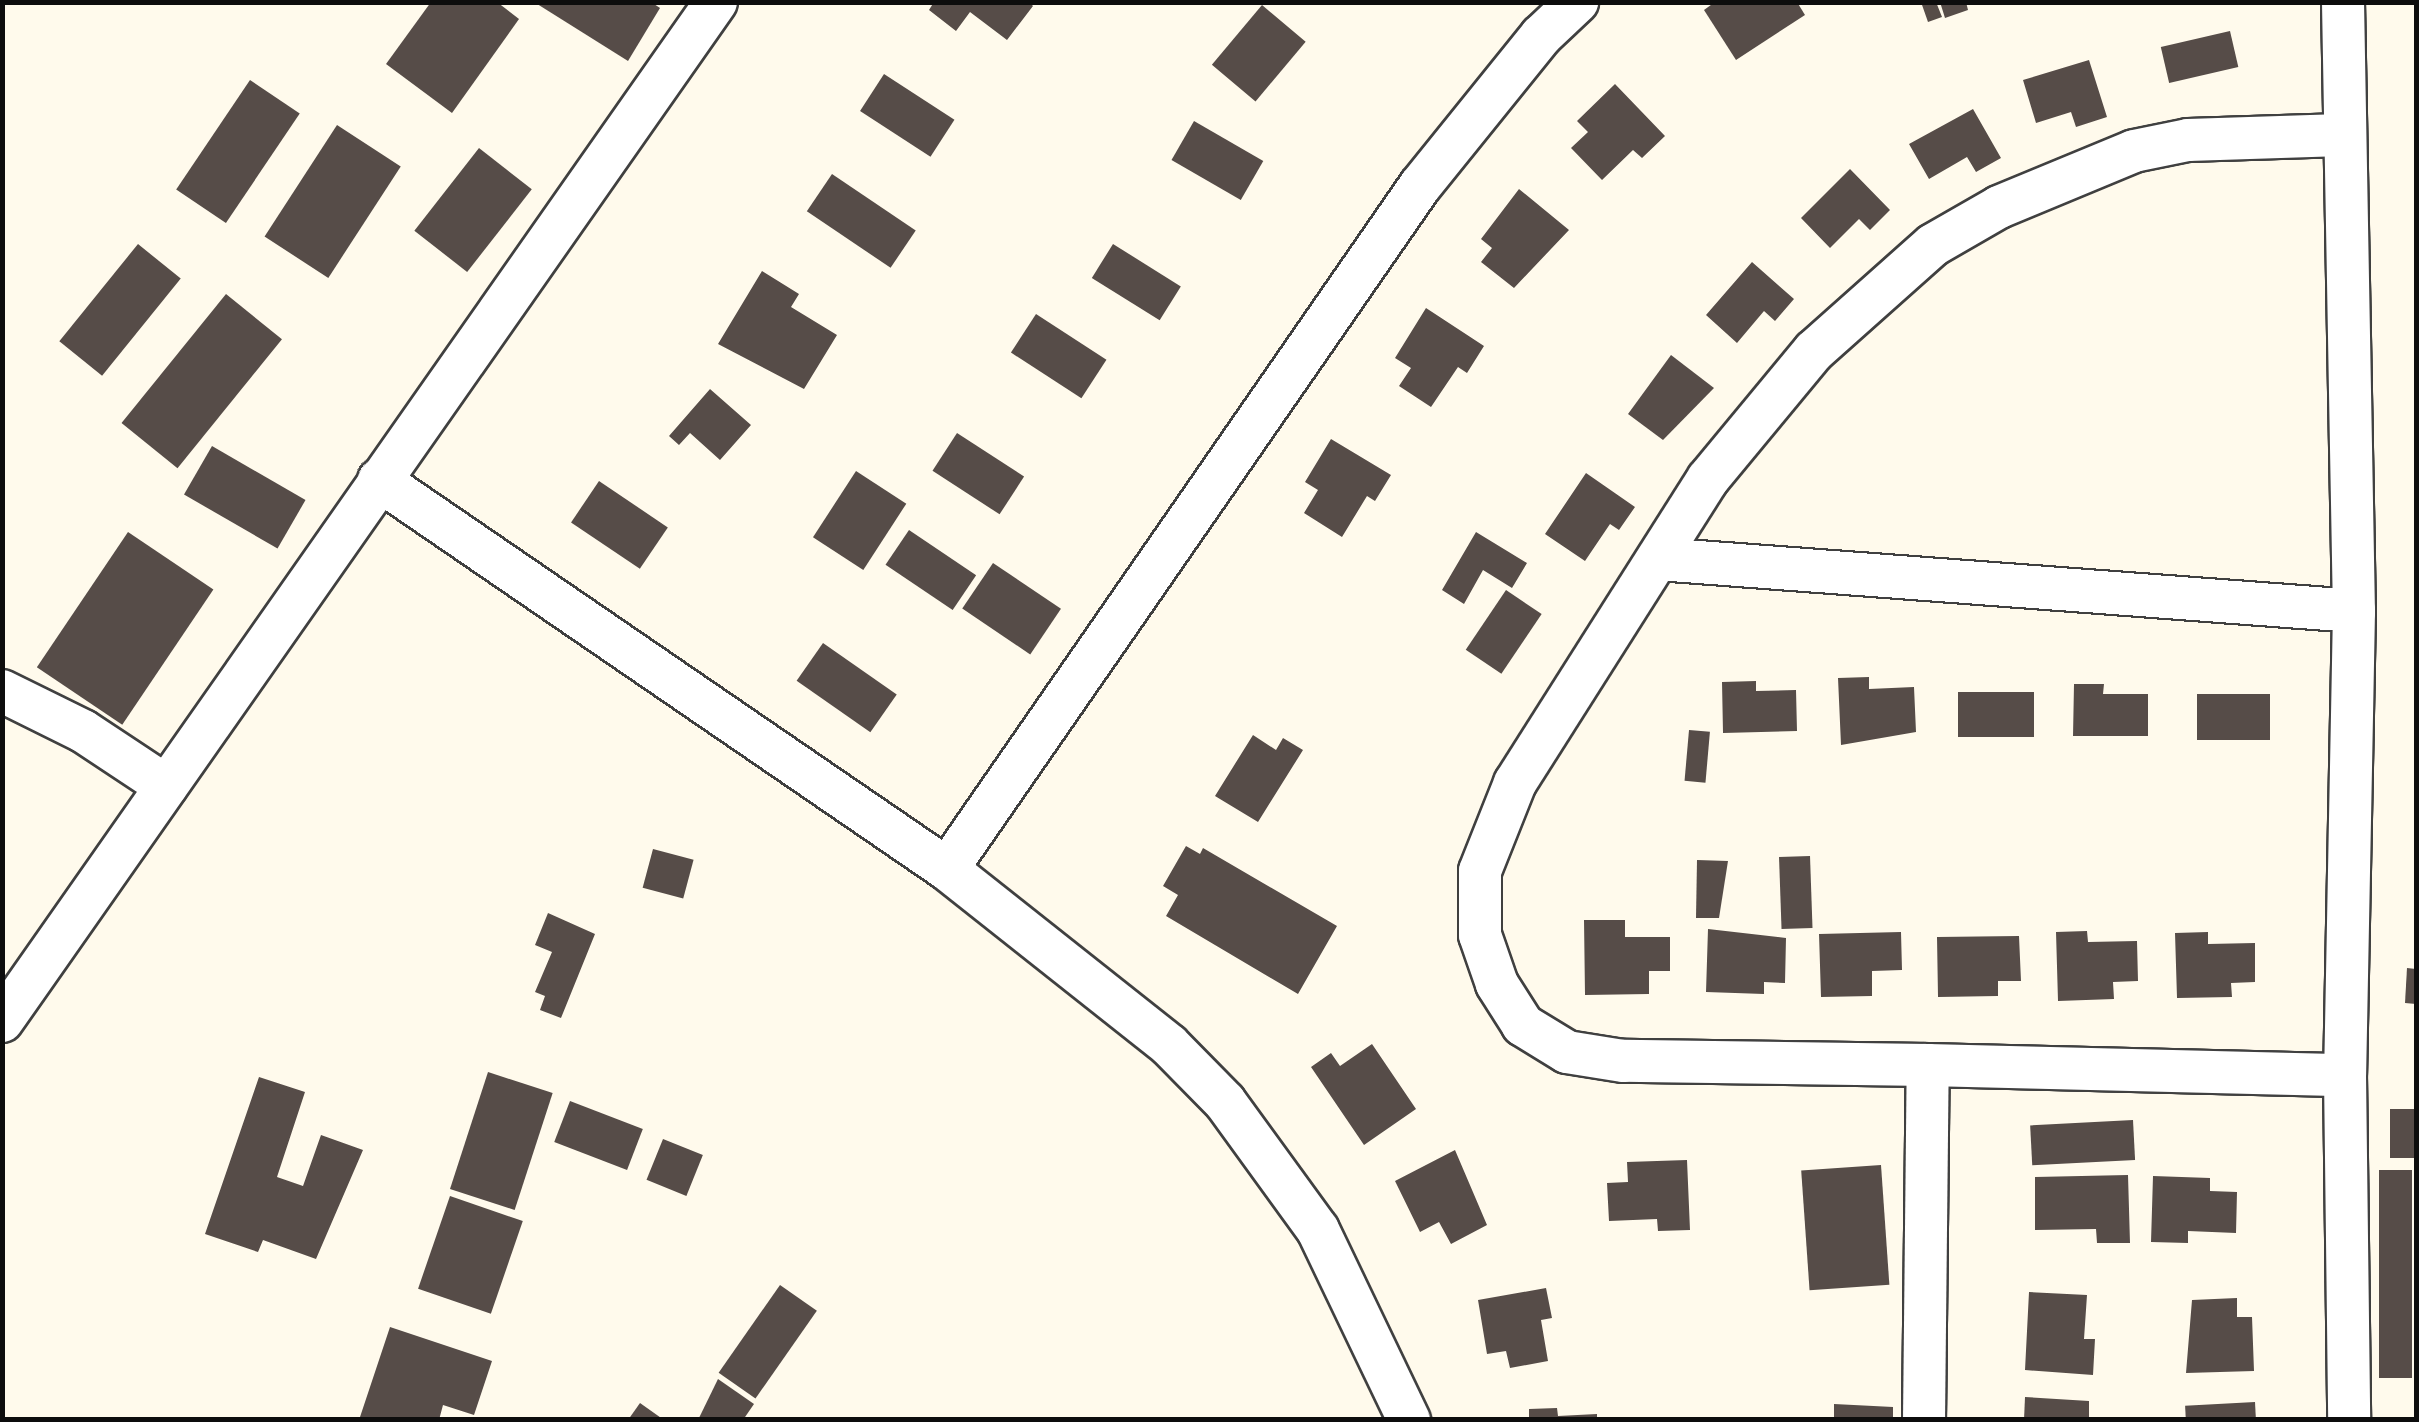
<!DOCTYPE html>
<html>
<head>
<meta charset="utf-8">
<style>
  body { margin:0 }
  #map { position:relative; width:2419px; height:1422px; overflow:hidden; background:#fffaec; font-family:"Times New Roman",serif }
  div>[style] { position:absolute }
  .building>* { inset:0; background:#564c48; transform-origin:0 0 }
  .roads { filter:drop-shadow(2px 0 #404040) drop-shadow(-2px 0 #404040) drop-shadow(0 2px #404040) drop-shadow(0 -2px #404040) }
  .minor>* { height:42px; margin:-21px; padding:0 21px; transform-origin:21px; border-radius:21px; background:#fff }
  span { translate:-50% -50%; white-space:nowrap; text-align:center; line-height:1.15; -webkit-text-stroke:10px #fff; paint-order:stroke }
  .frame { position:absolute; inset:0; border:5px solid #0d0d0d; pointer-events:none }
</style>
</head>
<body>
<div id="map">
  <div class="building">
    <div style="clip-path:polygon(431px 2px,497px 2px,519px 19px,452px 113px,386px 64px)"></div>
    <div style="clip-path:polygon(534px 2px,651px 2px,660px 8px,628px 61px)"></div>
    <div style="clip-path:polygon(934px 2px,1029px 2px,1033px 6px,1007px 40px,970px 12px,956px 31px,929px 10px)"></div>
    <div style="clip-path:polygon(1715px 2px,1797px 2px,1805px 15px,1736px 60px,1704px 10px)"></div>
    <div style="clip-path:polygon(1921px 2px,1936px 2px,1942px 17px,1928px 22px)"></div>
    <div style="clip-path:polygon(1940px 2px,1966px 2px,1968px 10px,1945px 18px)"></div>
    <div style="left:1262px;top:5px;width:57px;height:78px;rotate:40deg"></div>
    <div style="left:2230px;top:31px;width:37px;height:71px;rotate:77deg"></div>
    <div style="clip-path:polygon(2089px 60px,2107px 117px,2076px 127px,2071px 112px,2036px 123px,2023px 80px)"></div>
    <div style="left:884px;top:74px;width:84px;height:44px;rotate:33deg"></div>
    <div style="left:250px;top:80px;width:60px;height:132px;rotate:34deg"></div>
    <div style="clip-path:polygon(1615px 84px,1665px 136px,1642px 158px,1633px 150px,1602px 180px,1571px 148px,1588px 132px,1577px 121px)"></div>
    <div style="clip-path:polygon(1973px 109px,2001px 158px,1976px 172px,1967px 157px,1929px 179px,1909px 144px)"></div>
    <div style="left:1194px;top:121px;width:80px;height:45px;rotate:30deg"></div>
    <div style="left:337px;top:125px;width:76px;height:133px;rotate:33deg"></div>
    <div style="left:479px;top:148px;width:67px;height:105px;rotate:38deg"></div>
    <div style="clip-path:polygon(1850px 169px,1890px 210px,1870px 230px,1859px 219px,1830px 248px,1801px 218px)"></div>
    <div style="left:832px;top:174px;width:101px;height:45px;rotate:34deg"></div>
    <div style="clip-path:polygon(1519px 189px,1569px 230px,1514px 288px,1481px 262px,1492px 248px,1481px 239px)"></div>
    <div style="left:138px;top:244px;width:55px;height:125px;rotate:39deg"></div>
    <div style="left:1113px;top:244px;width:80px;height:40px;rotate:32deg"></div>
    <div style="clip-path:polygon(1752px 262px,1794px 299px,1775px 321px,1764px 311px,1737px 343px,1706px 315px)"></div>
    <div style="clip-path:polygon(762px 271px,799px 294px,791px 307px,837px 335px,804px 389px,718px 344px)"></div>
    <div style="left:226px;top:294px;width:72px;height:166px;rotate:39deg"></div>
    <div style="clip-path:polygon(1426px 308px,1484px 346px,1467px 373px,1458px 367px,1431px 407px,1399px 386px,1411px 368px,1395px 358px)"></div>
    <div style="left:1036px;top:314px;width:84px;height:46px;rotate:33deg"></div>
    <div style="clip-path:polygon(1671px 355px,1714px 388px,1663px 440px,1628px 414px)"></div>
    <div style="clip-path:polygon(710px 389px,751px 425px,720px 460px,690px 433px,679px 445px,669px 436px)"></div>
    <div style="left:957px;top:433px;width:80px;height:45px;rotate:33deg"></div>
    <div style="clip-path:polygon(1331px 439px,1391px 475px,1375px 501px,1367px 496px,1342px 537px,1304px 513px,1318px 490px,1305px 482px)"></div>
    <div style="left:212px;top:446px;width:108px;height:56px;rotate:30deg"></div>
    <div style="left:856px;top:471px;width:60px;height:79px;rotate:33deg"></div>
    <div style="clip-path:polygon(1586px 473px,1635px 507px,1619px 530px,1610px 524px,1585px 561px,1545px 534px)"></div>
    <div style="left:599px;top:481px;width:83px;height:50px;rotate:34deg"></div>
    <div style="left:909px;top:530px;width:81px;height:42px;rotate:34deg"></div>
    <div style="left:128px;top:532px;width:103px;height:163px;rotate:34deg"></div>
    <div style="clip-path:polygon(1476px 532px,1527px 563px,1512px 588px,1483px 570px,1464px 604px,1442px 590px)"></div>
    <div style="left:993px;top:563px;width:82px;height:55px;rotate:34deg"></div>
    <div style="left:1506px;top:590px;width:43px;height:72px;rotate:34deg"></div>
    <div style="left:823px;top:643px;width:90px;height:46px;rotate:35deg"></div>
    <div style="clip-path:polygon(1869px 677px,1869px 689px,1914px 687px,1916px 732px,1841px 745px,1838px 678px)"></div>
    <div style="clip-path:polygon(1756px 681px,1756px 691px,1796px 690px,1797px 731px,1723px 733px,1722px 682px)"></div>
    <div style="clip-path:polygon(2074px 684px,2104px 684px,2103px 694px,2148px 694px,2148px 736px,2073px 736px)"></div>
    <div style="left:1958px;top:692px;width:76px;height:45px"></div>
    <div style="left:2270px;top:694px;width:46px;height:73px;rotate:90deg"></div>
    <div style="left:1689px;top:730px;width:21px;height:51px;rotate:5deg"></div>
    <div style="clip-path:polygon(1253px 735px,1276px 750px,1283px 738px,1303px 750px,1258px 822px,1215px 796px)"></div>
    <div style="clip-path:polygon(1186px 846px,1200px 854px,1203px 848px,1337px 926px,1298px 994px,1166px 916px,1178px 895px,1163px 886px)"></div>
    <div style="left:653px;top:849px;width:42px;height:40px;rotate:15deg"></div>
    <div style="left:1810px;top:856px;width:72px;height:31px;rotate:88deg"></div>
    <div style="clip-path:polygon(1697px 860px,1728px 861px,1719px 918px,1696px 918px)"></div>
    <div style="clip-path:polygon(548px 913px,595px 934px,561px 1018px,540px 1010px,545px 996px,535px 992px,552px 952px,535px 945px)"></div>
    <div style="clip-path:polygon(1584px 920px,1625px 920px,1625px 937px,1670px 937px,1670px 971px,1649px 971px,1649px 994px,1585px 995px)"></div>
    <div style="clip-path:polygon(1708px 929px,1786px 938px,1785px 983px,1764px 982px,1764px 994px,1706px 992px)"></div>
    <div style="clip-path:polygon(2087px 931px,2088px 942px,2137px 941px,2138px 981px,2113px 982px,2114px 999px,2058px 1001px,2056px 932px)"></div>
    <div style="clip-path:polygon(1901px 932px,1902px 970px,1872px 971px,1872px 996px,1821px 997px,1819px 934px)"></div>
    <div style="clip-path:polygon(2208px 932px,2208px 944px,2255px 943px,2255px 982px,2231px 983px,2232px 997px,2177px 998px,2175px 933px)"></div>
    <div style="clip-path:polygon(2019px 936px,2021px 981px,1998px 981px,1998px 996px,1938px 997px,1937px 937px)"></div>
    <div style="clip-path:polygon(2407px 968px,2416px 969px,2416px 1004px,2405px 1003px)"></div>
    <div style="clip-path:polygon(1372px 1044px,1416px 1109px,1364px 1145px,1311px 1067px,1331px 1053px,1340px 1066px)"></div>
    <div style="left:488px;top:1072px;width:68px;height:123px;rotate:18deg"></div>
    <div style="clip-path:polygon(259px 1077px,305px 1092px,277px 1177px,303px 1186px,321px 1135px,363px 1150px,316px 1259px,263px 1240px,258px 1252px,205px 1234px)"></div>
    <div style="left:570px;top:1101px;width:78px;height:44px;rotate:21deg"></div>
    <div style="left:2416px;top:1109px;width:49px;height:26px;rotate:90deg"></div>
    <div style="left:2133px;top:1120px;width:40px;height:103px;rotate:87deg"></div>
    <div style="left:663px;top:1139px;width:43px;height:44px;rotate:22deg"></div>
    <div style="clip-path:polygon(1455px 1150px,1487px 1225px,1451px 1244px,1439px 1222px,1420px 1232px,1395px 1181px)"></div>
    <div style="clip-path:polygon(1687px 1160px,1690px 1230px,1658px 1231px,1657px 1219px,1609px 1221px,1607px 1183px,1628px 1182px,1627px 1162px)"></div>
    <div style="left:1881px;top:1165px;width:120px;height:80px;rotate:86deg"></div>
    <div style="left:2379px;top:1170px;width:33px;height:208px"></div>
    <div style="clip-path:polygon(2128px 1175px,2130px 1243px,2097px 1243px,2096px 1229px,2035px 1230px,2035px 1177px)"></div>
    <div style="clip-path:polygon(2153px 1176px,2210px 1178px,2210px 1191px,2237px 1192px,2236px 1233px,2188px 1231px,2188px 1243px,2151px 1242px)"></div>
    <div style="left:450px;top:1196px;width:77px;height:98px;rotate:19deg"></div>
    <div style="left:780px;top:1285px;width:45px;height:107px;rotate:35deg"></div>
    <div style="clip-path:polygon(1546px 1288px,1552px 1318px,1541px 1320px,1548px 1361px,1510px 1368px,1506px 1351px,1487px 1354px,1478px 1300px)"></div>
    <div style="clip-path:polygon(2029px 1292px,2087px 1295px,2084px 1339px,2095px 1339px,2093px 1375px,2025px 1370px)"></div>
    <div style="clip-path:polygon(2237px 1298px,2237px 1317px,2252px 1317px,2254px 1371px,2186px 1373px,2192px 1300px)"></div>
    <div style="clip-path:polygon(390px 1327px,492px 1361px,474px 1415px,443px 1405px,439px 1420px,359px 1420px)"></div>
    <div style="clip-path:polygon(718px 1379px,754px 1404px,743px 1420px,698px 1420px)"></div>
    <div style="clip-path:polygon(2025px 1397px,2089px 1401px,2089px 1420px,2024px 1420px)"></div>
    <div style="left:2255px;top:1402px;width:18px;height:70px;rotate:87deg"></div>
    <div style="clip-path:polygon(640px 1403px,664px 1420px,628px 1420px)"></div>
    <div style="clip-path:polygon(1834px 1404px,1893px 1407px,1893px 1420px,1834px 1420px)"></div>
    <div style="clip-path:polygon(1557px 1408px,1558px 1416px,1597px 1414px,1597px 1420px,1529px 1420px,1529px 1409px)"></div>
  </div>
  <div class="roads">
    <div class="minor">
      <div style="left:2343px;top:2px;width:609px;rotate:88.97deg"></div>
      <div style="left:2354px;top:611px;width:464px;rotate:91.1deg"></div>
      <div style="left:2345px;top:1075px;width:345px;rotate:89.3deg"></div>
      <div style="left:379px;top:480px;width:688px;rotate:34.41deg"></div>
      <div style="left:947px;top:869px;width:283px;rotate:38.4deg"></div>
      <div style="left:1169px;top:1045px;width:80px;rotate:45.5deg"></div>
      <div style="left:1225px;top:1102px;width:158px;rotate:54deg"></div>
      <div style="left:1318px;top:1230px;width:211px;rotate:64.4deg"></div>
      <div style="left:1658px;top:559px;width:698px;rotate:4.27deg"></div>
      <div style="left:2px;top:691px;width:90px;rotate:26.3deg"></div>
      <div style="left:83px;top:731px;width:100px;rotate:33.5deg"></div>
      <div style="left:947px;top:869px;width:831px;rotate:-55.3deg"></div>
      <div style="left:1420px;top:186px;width:193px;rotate:-51.1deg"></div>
      <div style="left:1541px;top:36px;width:50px;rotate:-43.4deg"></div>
      <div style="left:2px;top:1021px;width:1244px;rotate:-54.98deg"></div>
      <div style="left:1928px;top:1065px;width:305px;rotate:-179.2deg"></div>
      <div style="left:1623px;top:1061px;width:57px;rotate:-170.9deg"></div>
      <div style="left:1567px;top:1052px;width:52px;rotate:-148.5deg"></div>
      <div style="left:1523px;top:1025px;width:49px;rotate:-122.4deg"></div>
      <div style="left:1497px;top:984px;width:52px;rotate:-109.1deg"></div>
      <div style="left:1480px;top:935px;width:64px;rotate:-90deg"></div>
      <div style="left:1480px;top:871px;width:95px;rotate:-68.3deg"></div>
      <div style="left:1515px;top:783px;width:360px;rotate:-57.6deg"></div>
      <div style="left:1708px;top:479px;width:166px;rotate:-50.4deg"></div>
      <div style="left:1814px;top:351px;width:159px;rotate:-41.7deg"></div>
      <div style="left:1933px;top:245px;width:76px;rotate:-29.9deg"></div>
      <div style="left:1999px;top:207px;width:146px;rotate:-22.5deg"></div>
      <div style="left:2134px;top:151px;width:55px;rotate:-11.5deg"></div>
      <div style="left:2188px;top:140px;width:154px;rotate:-1.9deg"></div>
      <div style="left:1924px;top:1420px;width:355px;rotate:-89.4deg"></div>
      <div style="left:1928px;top:1065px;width:417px;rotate:1.4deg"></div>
    </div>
  </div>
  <div class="frame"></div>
</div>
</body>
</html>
